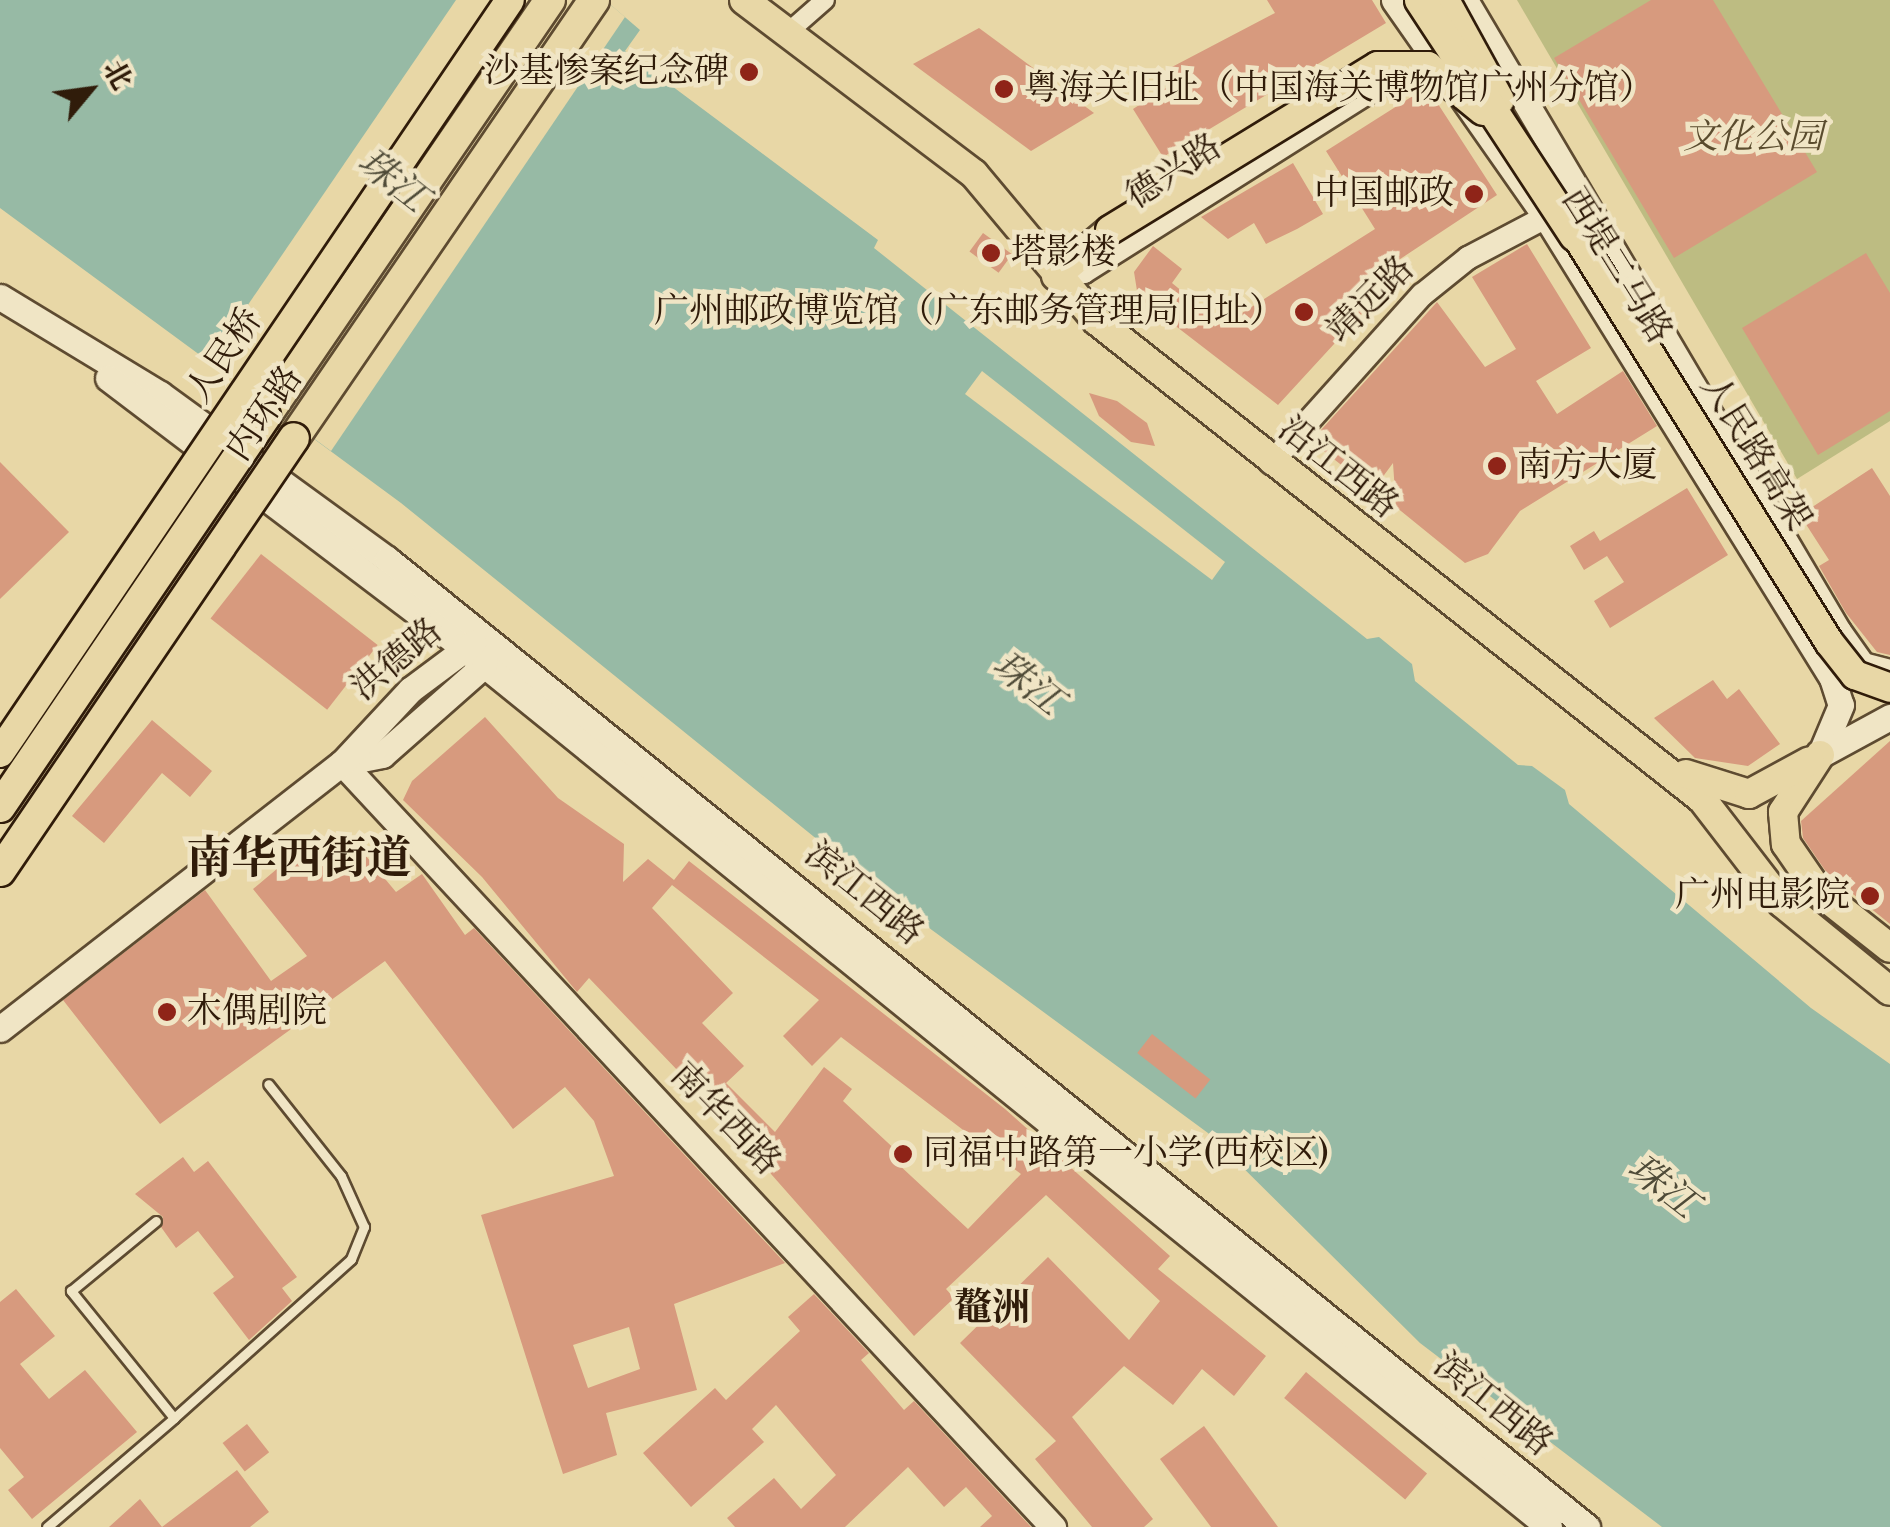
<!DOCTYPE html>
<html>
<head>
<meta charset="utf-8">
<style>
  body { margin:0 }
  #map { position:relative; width:1890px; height:1527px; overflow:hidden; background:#e8d7a6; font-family:"Libre Bodoni","Noto Serif SC",serif }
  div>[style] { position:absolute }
  .green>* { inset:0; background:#bdbc82 }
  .water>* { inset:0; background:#97baa5 }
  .pier>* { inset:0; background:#e8d7a6 }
  .building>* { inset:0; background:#d79a7e; transform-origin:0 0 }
  .roads { filter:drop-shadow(2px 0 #5e4b31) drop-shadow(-2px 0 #5e4b31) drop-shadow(0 2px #5e4b31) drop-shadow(0 -2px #5e4b31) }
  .service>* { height:9px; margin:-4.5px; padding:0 4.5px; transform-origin:4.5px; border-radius:4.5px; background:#f0e5c5 }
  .minor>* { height:18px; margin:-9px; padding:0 9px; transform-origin:9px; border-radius:9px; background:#f0e5c5 }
  .tertiary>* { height:22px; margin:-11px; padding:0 11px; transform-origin:11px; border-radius:11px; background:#f0e5c5 }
  .secondary>* { height:25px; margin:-12.5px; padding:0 12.5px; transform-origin:12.5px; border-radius:12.5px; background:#f0e5c5 }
  .primary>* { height:28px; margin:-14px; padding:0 14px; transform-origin:14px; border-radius:14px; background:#e8d7a6 }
  .trunk>* { height:30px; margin:-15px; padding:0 15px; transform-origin:15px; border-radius:15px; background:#e8d7a6 }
  .bridges { filter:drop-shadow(2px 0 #301c0a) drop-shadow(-2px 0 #301c0a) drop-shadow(0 2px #301c0a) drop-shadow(0 -2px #301c0a) }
  .primary-bridge>* { height:28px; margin:-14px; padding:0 14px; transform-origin:14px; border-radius:14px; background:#e8d7a6 }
  .trunk-bridge>* { height:30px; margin:-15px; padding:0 15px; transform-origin:15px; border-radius:15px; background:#e8d7a6 }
  .dots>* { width:28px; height:28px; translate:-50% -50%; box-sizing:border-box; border:5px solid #f0e5c5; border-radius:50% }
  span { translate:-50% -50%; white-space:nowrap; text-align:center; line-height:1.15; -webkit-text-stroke:9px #f0e5c5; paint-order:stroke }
  .poi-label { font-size:35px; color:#301c0a }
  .right { translate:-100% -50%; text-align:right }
  .left { translate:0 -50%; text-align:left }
  .park-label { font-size:35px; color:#5a4c2e; font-style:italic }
  .street-label { font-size:35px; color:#301c0a }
  .water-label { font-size:38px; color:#4f4b38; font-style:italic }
  .neighbourhood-label { font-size:38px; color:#301c0a; font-weight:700 }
  .district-label { font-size:45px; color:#301c0a; font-weight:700 }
  .north { position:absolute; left:40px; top:40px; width:100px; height:100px; -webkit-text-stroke:8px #f0e5c5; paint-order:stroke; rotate:61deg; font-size:28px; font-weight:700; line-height:40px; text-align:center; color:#301c0a }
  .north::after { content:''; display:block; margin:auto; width:35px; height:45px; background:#301c0a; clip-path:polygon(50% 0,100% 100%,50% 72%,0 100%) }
</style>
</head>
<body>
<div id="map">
  <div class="green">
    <div style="clip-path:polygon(1517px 0,1890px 0,1890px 421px,1797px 479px)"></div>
  </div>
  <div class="water">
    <div style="clip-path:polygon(0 0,605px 0,640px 30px,625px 51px,878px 240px,874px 248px,1367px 639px,1379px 637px,1412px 664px,1415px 681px,1518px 765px,1532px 766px,1565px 790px,1569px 804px,1811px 1008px,1890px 1064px,1890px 1527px,1662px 1527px,1420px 1343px,1208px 1133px,902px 908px,401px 503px,0 208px)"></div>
  </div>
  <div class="pier">
    <div style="clip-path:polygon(456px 0,605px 0,625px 17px,331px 451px,209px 362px)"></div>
    <div style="clip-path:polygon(982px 371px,1225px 562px,1212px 580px,965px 394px)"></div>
  </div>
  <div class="building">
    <div style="clip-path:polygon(1267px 0,1372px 0,1386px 23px,1163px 157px,1133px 109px,1178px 80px,1170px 68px,1275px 13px)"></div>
    <div style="clip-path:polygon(1651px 0,1713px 0,1817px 172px,1674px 258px,1554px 58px)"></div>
    <div style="clip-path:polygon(979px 28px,1094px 113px,1031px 151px,913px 64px)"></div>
    <div style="clip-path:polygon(1427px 87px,1497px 195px,1382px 271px,1391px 282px,1278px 405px,1138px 297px,1134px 272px,1153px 246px,1182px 269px,1172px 283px,1223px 325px,1375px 229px,1326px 151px)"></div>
    <div style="clip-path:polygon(1293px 163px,1323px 214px,1297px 229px,1266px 244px,1254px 223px,1228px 239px,1201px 217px)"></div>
    <div style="left:983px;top:233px;width:36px;height:23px;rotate:36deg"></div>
    <div style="clip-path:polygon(1527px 244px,1591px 348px,1536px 381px,1557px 414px,1623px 371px,1657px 426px,1520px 511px,1488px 554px,1465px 563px,1396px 507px,1393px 463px,1373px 490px,1311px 441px,1437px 302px,1485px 367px,1516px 349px,1472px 277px)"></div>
    <div style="clip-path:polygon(1866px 253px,1890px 293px,1890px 411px,1818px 455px,1742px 328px)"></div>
    <div style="clip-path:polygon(1089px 393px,1117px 401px,1147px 423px,1155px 446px,1131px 442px,1099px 416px)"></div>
    <div style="clip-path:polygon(0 462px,69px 532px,0 599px)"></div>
    <div style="clip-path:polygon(1872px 468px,1890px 496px,1890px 655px,1877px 652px,1846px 613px,1819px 566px,1829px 560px,1800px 515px)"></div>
    <div style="clip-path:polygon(1687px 488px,1728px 555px,1610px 628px,1594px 601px,1624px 582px,1607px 556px,1584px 570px,1570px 546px,1594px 531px,1600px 541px)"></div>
    <div style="left:261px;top:554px;width:148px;height:82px;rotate:38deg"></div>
    <div style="clip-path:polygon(1713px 680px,1727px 699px,1739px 689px,1780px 744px,1748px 766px,1695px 758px,1654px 718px)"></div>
    <div style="clip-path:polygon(evenodd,485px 717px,558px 798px,624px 844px,623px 882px,648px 859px,674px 880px,689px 861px,1005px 1109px,1170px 1256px,1158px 1269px,1266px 1356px,1234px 1396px,1202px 1369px,1173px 1405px,1124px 1366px,1072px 1417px,1153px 1519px,1144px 1527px,1092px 1527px,1035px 1459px,1056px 1441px,960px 1343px,1048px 1257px,1129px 1340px,1160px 1301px,1046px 1195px,946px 1289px,954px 1298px,914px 1336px,704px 1098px,589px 978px,577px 992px,482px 877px,403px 800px,412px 781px,485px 717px,672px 885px,819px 1000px,783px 1036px,812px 1066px,841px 1037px,1021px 1174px,968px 1229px,897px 1163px,901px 1155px,843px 1101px,852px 1089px,824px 1067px,775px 1132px,726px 1083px,744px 1066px,702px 1023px,733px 993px,652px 908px,672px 885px)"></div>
    <div style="clip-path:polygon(152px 720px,212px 771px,190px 797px,162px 773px,104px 843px,72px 816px)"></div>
    <div style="clip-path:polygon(1890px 741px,1890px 924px,1827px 873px,1803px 838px,1801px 821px)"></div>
    <div style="clip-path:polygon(evenodd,330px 843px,366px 856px,396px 892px,422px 874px,465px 935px,474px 928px,785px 1263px,674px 1304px,697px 1390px,606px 1413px,617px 1455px,563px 1474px,481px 1215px,614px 1176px,594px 1121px,565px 1087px,513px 1129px,385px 961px,160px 1124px,63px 1000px,205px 890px,271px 981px,307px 956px,253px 889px,303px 847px,330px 843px,629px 1327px,640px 1369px,588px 1388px,573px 1345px,629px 1327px)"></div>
    <div style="left:1152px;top:1034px;width:74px;height:24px;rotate:38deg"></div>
    <div style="clip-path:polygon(183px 1157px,194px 1172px,208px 1161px,297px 1277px,282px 1288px,292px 1301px,249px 1340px,213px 1293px,234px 1277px,198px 1231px,176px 1248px,161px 1227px,163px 1217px,135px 1194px)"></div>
    <div style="clip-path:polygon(16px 1289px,55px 1336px,20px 1364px,49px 1399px,85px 1370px,137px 1432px,32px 1519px,8px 1490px,24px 1477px,0 1448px,0 1302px)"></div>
    <div style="clip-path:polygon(814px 1294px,869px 1353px,861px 1360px,904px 1410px,914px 1401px,1031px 1527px,980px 1527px,992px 1516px,966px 1487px,944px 1507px,908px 1467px,845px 1527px,735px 1527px,727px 1518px,774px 1478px,801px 1509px,836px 1475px,776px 1405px,752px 1429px,764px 1442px,691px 1507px,643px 1453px,715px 1388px,726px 1400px,771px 1358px,800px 1331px,788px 1317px)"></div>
    <div style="left:1306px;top:1372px;width:158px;height:34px;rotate:40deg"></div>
    <div style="left:247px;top:1424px;width:36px;height:31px;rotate:52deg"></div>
    <div style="clip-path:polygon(1204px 1426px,1278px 1527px,1211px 1527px,1160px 1459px)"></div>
    <div style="clip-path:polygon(237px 1470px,269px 1512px,250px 1527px,109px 1527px,140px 1499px,162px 1527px)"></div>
  </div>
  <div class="roads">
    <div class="service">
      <div style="left:174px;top:1418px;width:238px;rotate:-41.9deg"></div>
      <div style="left:351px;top:1259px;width:35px;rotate:-68deg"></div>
      <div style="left:364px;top:1227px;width:56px;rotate:-114.3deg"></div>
      <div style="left:341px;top:1176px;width:117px;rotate:-128.4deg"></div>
      <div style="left:47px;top:1527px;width:167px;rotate:-40.6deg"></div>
      <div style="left:174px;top:1418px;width:164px;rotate:-129deg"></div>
      <div style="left:71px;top:1291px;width:110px;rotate:-39.5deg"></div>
    </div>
    <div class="minor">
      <div style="left:785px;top:35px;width:53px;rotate:-41.2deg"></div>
    </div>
    <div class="tertiary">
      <div style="left:1056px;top:276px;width:28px;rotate:-8deg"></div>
      <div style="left:1084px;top:272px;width:388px;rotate:-32.3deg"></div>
      <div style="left:1271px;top:463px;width:226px;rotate:-48.1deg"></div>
      <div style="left:1422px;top:295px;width:59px;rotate:-38.8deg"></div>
      <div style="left:1468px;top:258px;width:88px;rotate:-27.7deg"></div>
    </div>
    <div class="secondary">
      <div style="left:1394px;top:0;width:265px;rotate:55deg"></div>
      <div style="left:1546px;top:217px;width:543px;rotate:58.18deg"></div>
      <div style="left:1832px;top:678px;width:28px;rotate:72deg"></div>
      <div style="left:1841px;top:705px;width:54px;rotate:112.8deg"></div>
      <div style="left:1465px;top:0;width:733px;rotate:59.41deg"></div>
      <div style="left:1838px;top:631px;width:42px;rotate:54.8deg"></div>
      <div style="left:1862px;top:665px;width:29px;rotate:14deg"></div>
      <div style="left:0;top:297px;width:187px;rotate:31.2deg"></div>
      <div style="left:160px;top:394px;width:281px;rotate:36deg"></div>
      <div style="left:387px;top:559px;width:1542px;rotate:38.89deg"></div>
      <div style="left:108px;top:378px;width:443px;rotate:37.2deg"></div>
      <div style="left:461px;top:646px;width:1400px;rotate:39deg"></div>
      <div style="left:1820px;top:755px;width:80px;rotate:-28.5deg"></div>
      <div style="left:342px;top:763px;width:1044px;rotate:47.06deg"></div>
      <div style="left:342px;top:763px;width:41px;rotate:-11.3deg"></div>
      <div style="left:382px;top:755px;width:136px;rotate:-41.4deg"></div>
      <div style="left:484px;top:665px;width:17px;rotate:-83deg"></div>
      <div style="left:0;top:1029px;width:433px;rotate:-37.9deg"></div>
      <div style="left:342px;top:763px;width:100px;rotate:-47deg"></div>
      <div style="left:410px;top:690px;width:79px;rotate:-36.7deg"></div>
    </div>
    <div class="primary">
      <div style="left:744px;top:0;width:288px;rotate:37.1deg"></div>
      <div style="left:974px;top:174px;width:192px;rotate:50.1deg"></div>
      <div style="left:1097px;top:321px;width:771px;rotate:38.31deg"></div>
      <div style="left:1702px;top:799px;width:131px;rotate:52.4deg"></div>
      <div style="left:1782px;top:903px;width:139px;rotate:39.2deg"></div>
      <div style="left:1056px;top:276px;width:71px;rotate:-40.4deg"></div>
      <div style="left:1820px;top:755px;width:68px;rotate:123deg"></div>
      <div style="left:1783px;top:812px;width:32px;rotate:85deg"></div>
      <div style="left:1786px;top:844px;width:58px;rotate:55.5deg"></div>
      <div style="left:1819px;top:892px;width:90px;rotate:38.3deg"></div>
      <div style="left:1686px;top:774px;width:66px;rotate:17.6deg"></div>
      <div style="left:1749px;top:794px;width:69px;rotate:-28.4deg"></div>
    </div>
    <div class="trunk">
      <div style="left:265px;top:417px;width:505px;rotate:-55.65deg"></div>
      <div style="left:294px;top:438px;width:531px;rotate:-55.59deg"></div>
    </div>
  </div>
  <div class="bridges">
    <div class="primary-bridge">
      <div style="left:1445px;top:0;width:114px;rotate:61.2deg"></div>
      <div style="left:1564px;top:216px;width:502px;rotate:58.12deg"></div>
      <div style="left:1829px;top:642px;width:42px;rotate:51.8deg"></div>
      <div style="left:1855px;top:675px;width:37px;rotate:20deg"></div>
      <div style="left:1110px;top:230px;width:314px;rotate:-31.5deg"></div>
      <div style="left:1378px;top:66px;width:50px"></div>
      <div style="left:1428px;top:66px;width:71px;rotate:39.3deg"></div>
      <div style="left:0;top:753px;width:909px;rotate:-55.89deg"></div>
    </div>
    <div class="trunk-bridge">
      <div style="left:1420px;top:0;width:282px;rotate:56.7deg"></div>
      <div style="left:0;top:807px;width:472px;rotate:-55.8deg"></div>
      <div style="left:0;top:871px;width:523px;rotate:-55.82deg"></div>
    </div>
  </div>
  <div class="dots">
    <div style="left:749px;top:72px;background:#8f2418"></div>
    <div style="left:1004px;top:89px;background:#8f2418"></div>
    <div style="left:1474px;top:194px;background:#8f2418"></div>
    <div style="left:991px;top:253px;background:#8f2418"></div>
    <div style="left:1304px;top:312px;background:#8f2418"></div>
    <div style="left:1497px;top:466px;background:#8f2418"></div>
    <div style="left:1870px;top:896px;background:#8f2418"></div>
    <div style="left:167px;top:1012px;background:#8f2418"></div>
    <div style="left:903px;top:1154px;background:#8f2418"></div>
  </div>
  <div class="poi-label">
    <span class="right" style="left:729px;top:72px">沙基惨案纪念碑</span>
    <span class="left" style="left:1024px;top:89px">粤海关旧址（中国海关博物馆广州分馆）</span>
    <span class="right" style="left:1454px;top:194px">中国邮政</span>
    <span class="left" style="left:1011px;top:253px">塔影楼</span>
    <span class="right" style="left:1284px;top:312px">广州邮政博览馆（广东邮务管理局旧址）</span>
    <span class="left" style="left:1517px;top:466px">南方大厦</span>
    <span class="right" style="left:1850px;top:896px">广州电影院</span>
    <span class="left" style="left:187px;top:1012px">木偶剧院</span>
    <span class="left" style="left:923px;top:1154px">同福中路第一小学(西校区)</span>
  </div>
  <div class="park-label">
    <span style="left:1753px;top:138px">文化公园</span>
  </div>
  <div class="street-label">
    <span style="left:1174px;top:172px;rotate:-33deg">德兴路</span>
    <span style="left:1616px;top:266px;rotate:58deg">西堤二马路</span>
    <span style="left:1371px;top:300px;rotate:-45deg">靖远路</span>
    <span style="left:225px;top:356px;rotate:-56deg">人民桥</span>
    <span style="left:265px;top:414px;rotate:-56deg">内环路</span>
    <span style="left:1755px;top:453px;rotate:58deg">人民路高架</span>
    <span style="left:1338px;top:468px;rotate:38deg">沿江西路</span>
    <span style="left:397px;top:660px;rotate:-40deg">洪德路</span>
    <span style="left:864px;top:894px;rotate:39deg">滨江西路</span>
    <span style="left:725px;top:1119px;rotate:46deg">南华西路</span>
    <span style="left:1493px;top:1405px;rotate:39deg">滨江西路</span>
  </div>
  <div class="water-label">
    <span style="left:392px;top:181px;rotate:38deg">珠江</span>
    <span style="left:1027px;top:684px;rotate:38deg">珠江</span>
    <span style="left:1662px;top:1187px;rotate:38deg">珠江</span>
  </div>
  <div class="neighbourhood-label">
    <span style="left:992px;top:1309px">鼇洲</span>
  </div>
  <div class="district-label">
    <span style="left:299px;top:860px">南华西街道</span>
  </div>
  <div class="north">北</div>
</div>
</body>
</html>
